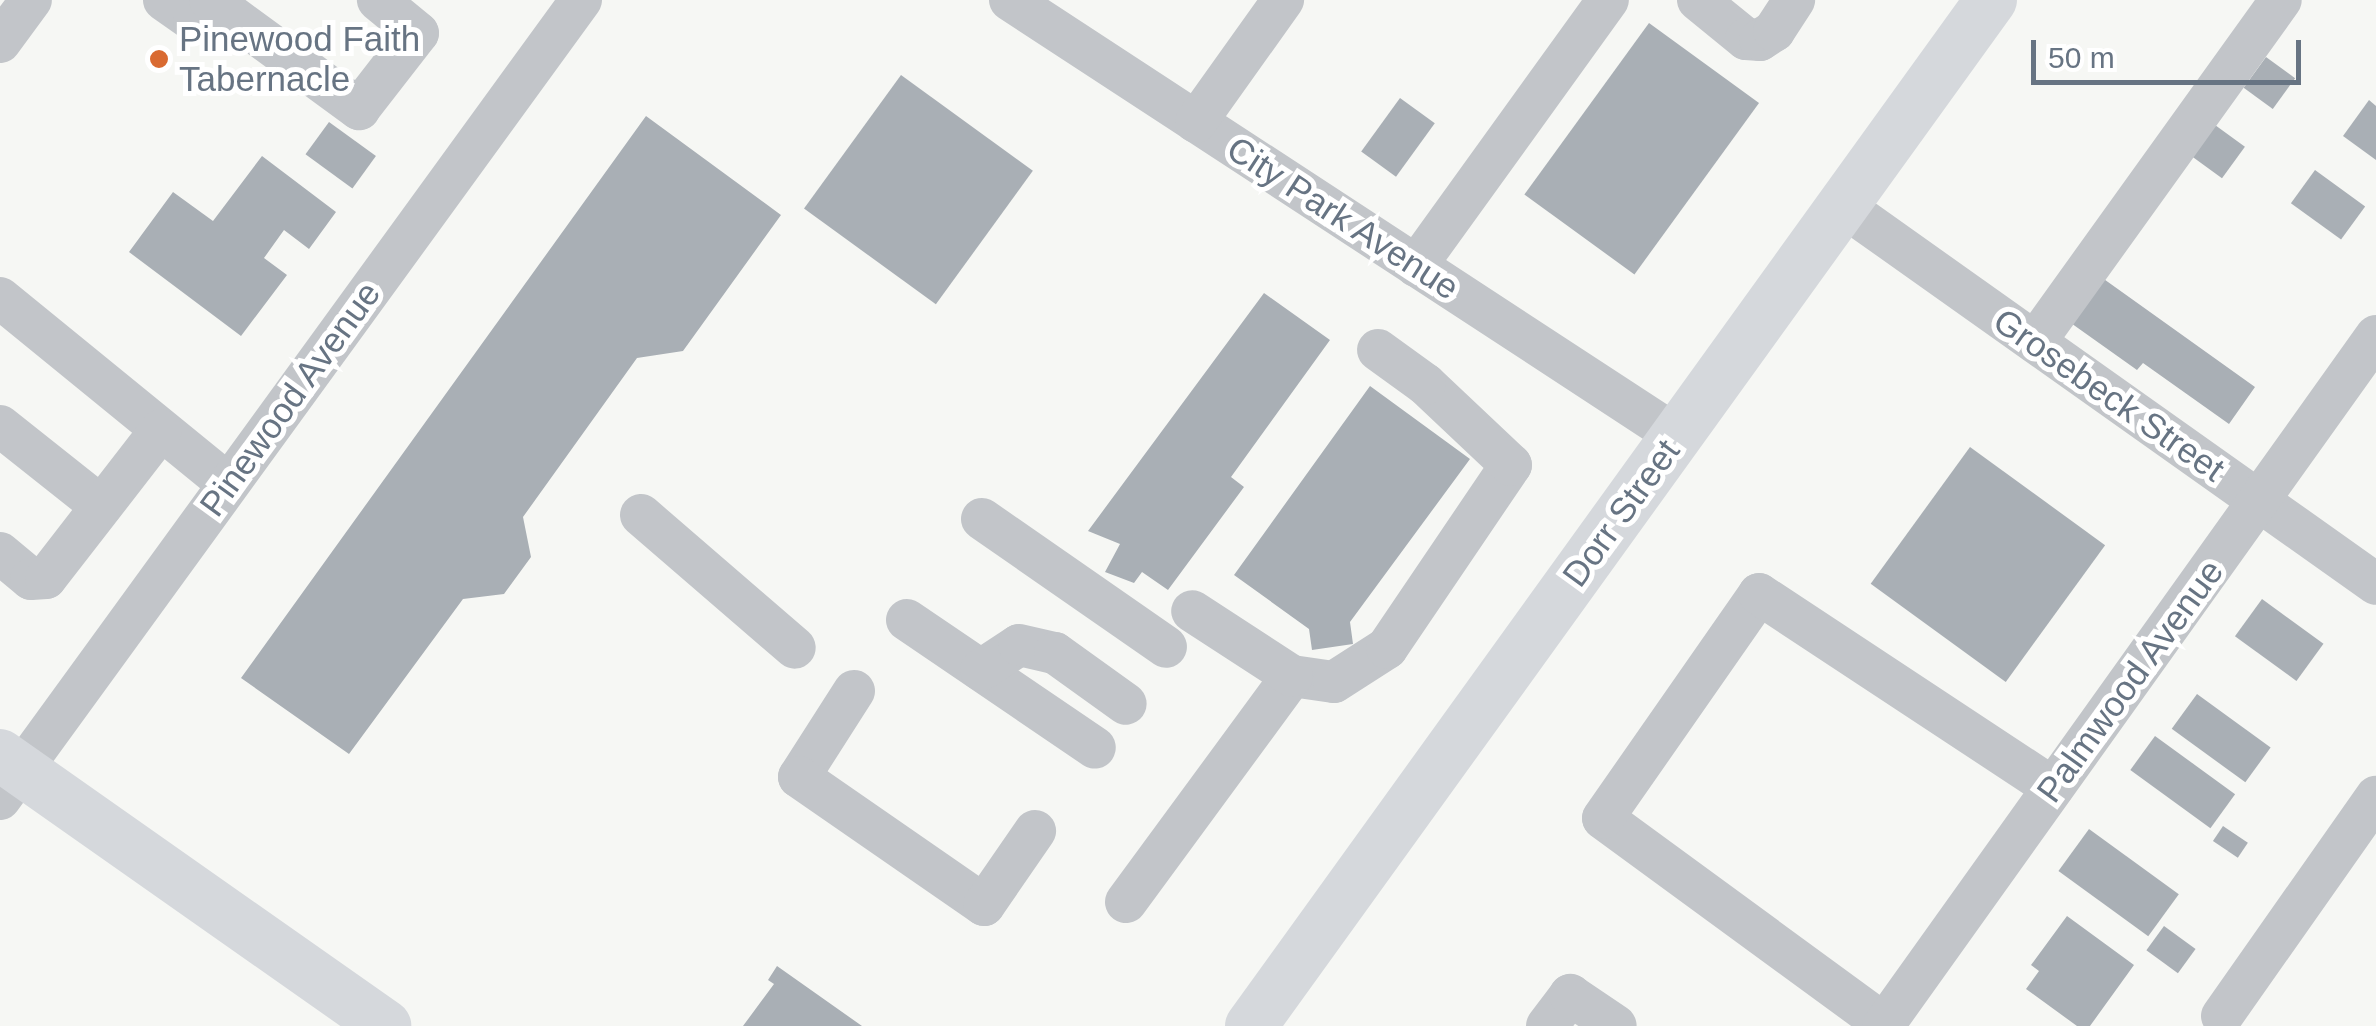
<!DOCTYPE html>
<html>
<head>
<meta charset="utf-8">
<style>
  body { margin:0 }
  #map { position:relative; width:2376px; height:1026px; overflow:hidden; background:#f6f7f4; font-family:Helvetica,sans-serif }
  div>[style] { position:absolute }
  .building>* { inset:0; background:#a9afb5; transform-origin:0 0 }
  .minor>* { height:42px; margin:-21px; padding:0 21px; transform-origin:21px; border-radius:21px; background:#c2c5c9 }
  .major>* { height:52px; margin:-26px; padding:0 26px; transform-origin:26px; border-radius:26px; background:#d5d8dc }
  .dots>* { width:28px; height:28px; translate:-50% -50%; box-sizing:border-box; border:5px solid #fff; border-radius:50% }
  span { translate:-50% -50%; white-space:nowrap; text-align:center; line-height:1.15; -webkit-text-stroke:10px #fff; paint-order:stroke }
  .poi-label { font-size:35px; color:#677483 }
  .left { translate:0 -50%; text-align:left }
  .street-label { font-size:35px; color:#677483 }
  .scale { position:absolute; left:2031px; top:40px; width:270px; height:45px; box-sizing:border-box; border:5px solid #677483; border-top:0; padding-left:12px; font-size:30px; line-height:35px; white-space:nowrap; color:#677483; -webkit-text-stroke:8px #fff; paint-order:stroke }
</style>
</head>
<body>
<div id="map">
  <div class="building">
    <div style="left:1649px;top:23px;width:136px;height:212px;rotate:36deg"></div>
    <div style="left:2266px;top:57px;width:36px;height:38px;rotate:36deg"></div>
    <div style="left:901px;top:75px;width:163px;height:165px;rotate:36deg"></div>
    <div style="left:1400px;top:98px;width:43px;height:66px;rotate:36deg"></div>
    <div style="clip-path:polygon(2369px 100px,2376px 106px,2376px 160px,2343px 136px)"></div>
    <div style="clip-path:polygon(646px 116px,781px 215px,683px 351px,637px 358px,523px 517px,531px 557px,504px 594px,463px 599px,349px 754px,241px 678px)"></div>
    <div style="left:329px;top:122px;width:58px;height:40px;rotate:36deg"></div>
    <div style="left:2215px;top:125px;width:37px;height:39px;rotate:36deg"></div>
    <div style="clip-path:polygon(262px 156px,336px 212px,309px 249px,284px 230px,264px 258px,287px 275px,241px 336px,129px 252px,173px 192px,213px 221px)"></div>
    <div style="left:2315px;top:170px;width:62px;height:41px;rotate:36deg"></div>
    <div style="clip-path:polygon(2094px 272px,2255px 387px,2229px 424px,2143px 363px,2137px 370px,2061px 316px)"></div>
    <div style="clip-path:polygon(1264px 293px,1330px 340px,1231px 477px,1244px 487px,1168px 590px,1142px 572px,1134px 583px,1105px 572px,1120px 544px,1088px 531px)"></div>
    <div style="clip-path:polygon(1370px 386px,1470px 459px,1350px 622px,1353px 644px,1312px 650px,1309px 629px,1234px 575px)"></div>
    <div style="left:1970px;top:447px;width:167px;height:169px;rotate:36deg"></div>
    <div style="left:2262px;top:599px;width:76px;height:46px;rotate:36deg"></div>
    <div style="left:2197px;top:694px;width:91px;height:43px;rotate:36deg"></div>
    <div style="left:2155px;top:736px;width:99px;height:42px;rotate:36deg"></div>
    <div style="left:2223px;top:826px;width:30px;height:18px;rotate:34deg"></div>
    <div style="left:2089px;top:829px;width:111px;height:52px;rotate:36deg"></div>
    <div style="clip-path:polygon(2067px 916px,2134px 965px,2090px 1026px,2077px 1026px,2026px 989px,2039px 971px,2031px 965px)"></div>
    <div style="left:2164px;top:926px;width:39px;height:30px;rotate:36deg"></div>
    <div style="clip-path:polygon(777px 966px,862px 1026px,743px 1026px,774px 984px,768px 980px)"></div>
  </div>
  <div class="minor">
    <div style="left:164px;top:0;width:37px;rotate:35deg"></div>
    <div style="left:194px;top:21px;width:26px;rotate:-53deg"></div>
    <div style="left:210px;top:0;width:185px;rotate:36.2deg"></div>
    <div style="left:359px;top:109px;width:96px;rotate:-52.2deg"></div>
    <div style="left:418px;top:33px;width:52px;rotate:-140.5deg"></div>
    <div style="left:1010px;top:0;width:797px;rotate:33.17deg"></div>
    <div style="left:1698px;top:0;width:62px;rotate:39.1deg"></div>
    <div style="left:1746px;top:39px;width:14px;rotate:4deg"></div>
    <div style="left:1760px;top:40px;width:17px;rotate:-33deg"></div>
    <div style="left:1774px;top:31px;width:37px;rotate:-57deg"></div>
    <div style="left:0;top:42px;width:52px;rotate:-53.6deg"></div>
    <div style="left:1196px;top:122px;width:150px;rotate:-54.5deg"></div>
    <div style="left:1843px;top:206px;width:653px;rotate:35.34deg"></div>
    <div style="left:1416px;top:266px;width:328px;rotate:-54.2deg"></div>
    <div style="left:0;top:298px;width:294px;rotate:39.2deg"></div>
    <div style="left:2035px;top:342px;width:421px;rotate:-54.3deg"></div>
    <div style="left:0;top:426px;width:129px;rotate:38.4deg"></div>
    <div style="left:641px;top:515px;width:203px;rotate:40.8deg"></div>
    <div style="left:982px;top:519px;width:224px;rotate:34.8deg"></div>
    <div style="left:0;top:553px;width:40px;rotate:40deg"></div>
    <div style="left:31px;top:579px;width:15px;rotate:-4deg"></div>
    <div style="left:46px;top:578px;width:187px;rotate:-52.2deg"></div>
    <div style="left:907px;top:620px;width:227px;rotate:34.2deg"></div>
    <div style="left:981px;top:670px;width:45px;rotate:-33.3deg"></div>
    <div style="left:1019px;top:645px;width:37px;rotate:13deg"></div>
    <div style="left:1055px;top:653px;width:87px;rotate:35.7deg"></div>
    <div style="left:1292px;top:676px;width:42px;rotate:8.1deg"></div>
    <div style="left:1334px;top:682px;width:63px;rotate:-32.7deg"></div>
    <div style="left:1387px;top:648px;width:221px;rotate:-55.9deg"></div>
    <div style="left:1511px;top:465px;width:118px;rotate:-136.7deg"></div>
    <div style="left:1425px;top:384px;width:58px;rotate:-144.1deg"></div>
    <div style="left:854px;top:691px;width:102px;rotate:122.6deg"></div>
    <div style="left:799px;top:777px;width:225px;rotate:34.7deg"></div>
    <div style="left:984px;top:905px;width:90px;rotate:-55.4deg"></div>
    <div style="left:0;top:799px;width:988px;rotate:-53.98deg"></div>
    <div style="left:1126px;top:902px;width:280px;rotate:-53.7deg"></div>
    <div style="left:1292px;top:676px;width:119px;rotate:-147deg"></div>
    <div style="left:2222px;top:1016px;width:268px;rotate:-54.9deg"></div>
    <div style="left:1884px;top:1024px;width:348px;rotate:-143.8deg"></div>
    <div style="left:1603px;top:818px;width:273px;rotate:-55.1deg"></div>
    <div style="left:1759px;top:594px;width:352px;rotate:33.4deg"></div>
    <div style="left:1547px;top:1026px;width:39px;rotate:-53deg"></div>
    <div style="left:1570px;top:995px;width:55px;rotate:34deg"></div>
    <div style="left:1883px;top:1026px;width:848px;rotate:-54.45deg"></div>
  </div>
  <div class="major">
    <div style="left:0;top:755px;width:471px;rotate:35.1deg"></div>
    <div style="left:1251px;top:1026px;width:1265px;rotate:-54.2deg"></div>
  </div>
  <div class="dots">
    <div style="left:159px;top:59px;background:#d96a31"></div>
  </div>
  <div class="poi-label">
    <span class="left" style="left:179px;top:59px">Pinewood Faith<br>Tabernacle</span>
  </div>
  <div class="street-label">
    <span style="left:1343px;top:218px;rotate:33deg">City Park Avenue</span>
    <span style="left:2109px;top:395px;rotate:35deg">Grosebeck Street</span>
    <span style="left:290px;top:399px;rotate:-54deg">Pinewood Avenue</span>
    <span style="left:1621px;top:513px;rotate:-54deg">Dorr Street</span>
    <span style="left:2130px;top:681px;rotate:-54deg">Palmwood Avenue</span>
  </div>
  <div class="scale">50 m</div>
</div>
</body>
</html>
